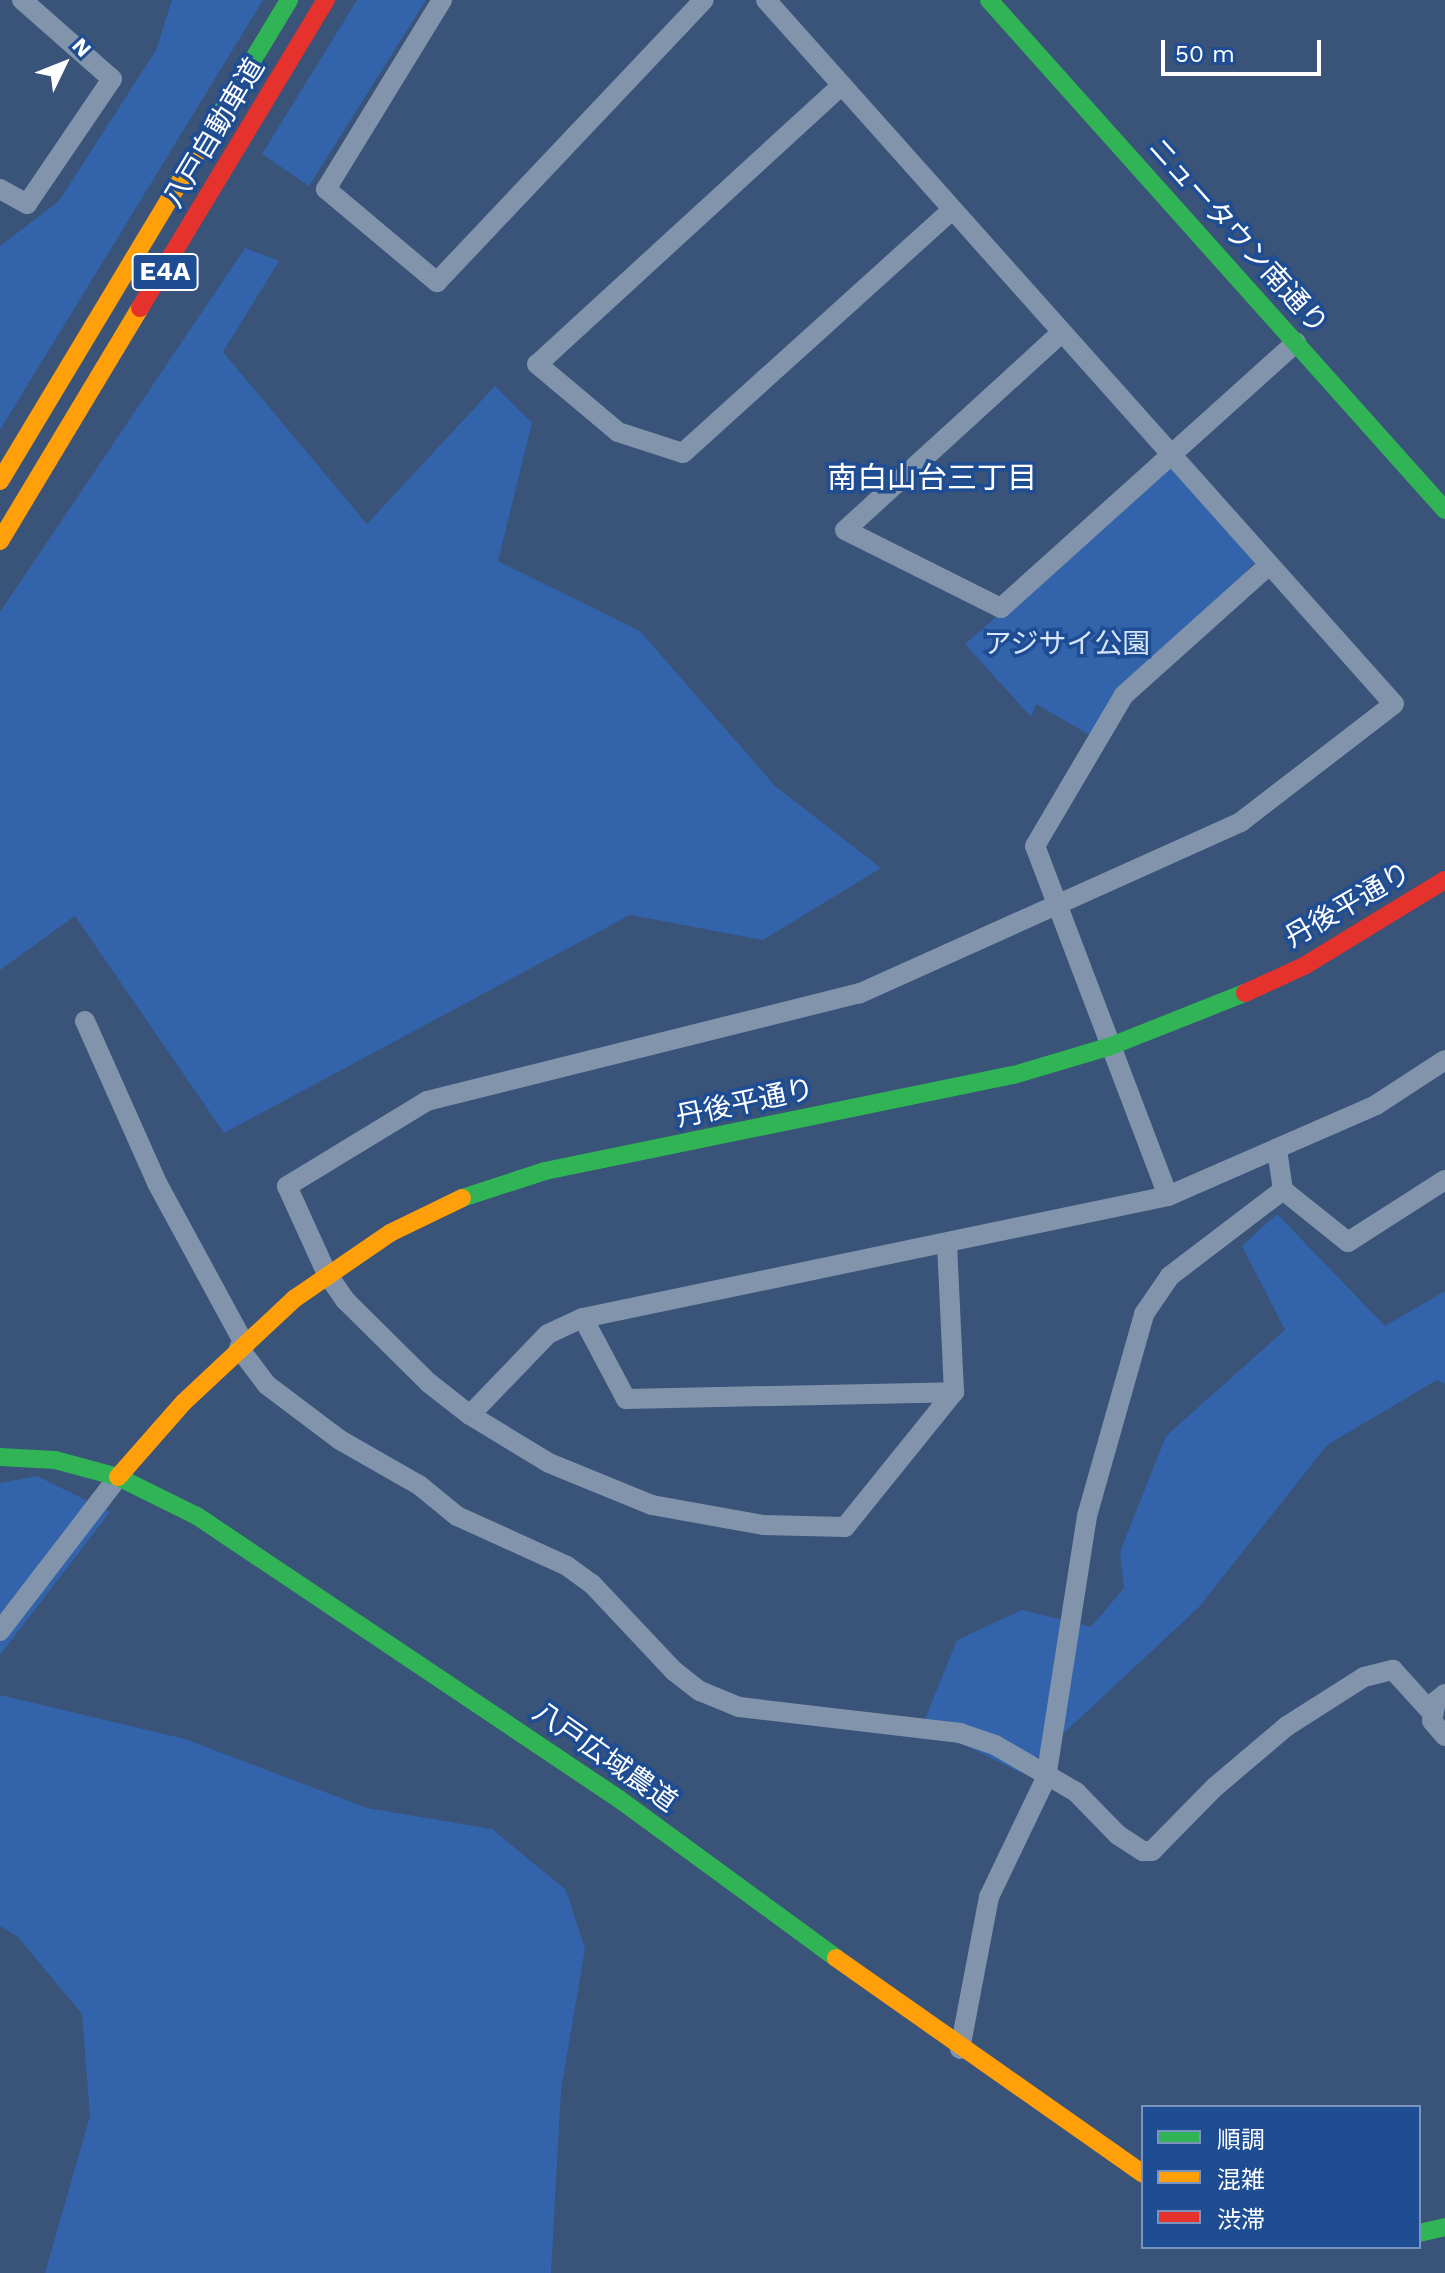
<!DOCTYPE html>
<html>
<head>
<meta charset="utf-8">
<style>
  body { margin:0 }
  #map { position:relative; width:1445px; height:2273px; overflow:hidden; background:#395379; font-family:"Work Sans","Noto Sans JP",sans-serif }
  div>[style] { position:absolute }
  .green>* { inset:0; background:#3363aa }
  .street>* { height:20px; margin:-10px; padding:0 10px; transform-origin:10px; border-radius:10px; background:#8294ab }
  .fast>* { height:18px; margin:-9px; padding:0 9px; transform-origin:9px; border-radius:9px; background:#30b455 }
  .slow>* { height:18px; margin:-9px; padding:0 9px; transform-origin:9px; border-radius:9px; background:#ff9f0a }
  .jam>* { height:18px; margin:-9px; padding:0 9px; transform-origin:9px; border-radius:9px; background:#e5322d }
  span { translate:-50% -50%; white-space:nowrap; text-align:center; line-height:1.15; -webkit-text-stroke:7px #1e4d94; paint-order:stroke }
  .shield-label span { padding:2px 6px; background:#1e4d94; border:2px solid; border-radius:6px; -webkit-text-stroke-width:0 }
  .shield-label { font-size:26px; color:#fff; font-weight:700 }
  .street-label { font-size:28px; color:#fff }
  .park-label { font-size:28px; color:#d7e6fa }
  .neighbourhood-label { font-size:30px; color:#fff }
  .legend { position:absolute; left:1141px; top:2105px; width:280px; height:144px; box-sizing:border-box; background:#1e4d94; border:2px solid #7894bf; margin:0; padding:10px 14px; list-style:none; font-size:24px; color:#fff }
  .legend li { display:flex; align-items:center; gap:16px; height:40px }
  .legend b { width:40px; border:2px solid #7894bf }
  .north { position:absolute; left:24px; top:24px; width:80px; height:80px; -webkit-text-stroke:6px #1e4d94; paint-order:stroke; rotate:47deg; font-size:22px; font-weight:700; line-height:32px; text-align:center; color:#fff }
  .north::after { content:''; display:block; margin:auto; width:28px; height:36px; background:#fff; clip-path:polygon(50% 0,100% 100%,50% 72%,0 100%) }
  .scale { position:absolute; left:1161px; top:40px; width:160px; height:36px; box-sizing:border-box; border:4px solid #fff; border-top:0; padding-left:10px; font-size:24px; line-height:28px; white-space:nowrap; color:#fff; -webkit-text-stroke:6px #1e4d94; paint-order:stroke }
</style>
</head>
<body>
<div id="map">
  <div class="green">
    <div style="clip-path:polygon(172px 0,263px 0,0 430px,0 246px,59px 201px,156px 50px)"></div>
    <div style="clip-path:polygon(357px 0,426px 0,309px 186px,262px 154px)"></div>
    <div style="clip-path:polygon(245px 248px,279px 261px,223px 352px,367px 524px,495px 386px,532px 423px,498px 561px,640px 631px,775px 786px,881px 868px,763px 940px,630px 915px,224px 1133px,75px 916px,0 970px,0 612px)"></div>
    <div style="clip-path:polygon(1172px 464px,1258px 559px,1090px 735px,1036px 704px,1031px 717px,965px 644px)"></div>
    <div style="clip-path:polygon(1277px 1214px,1385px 1326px,1445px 1291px,1445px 1384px,1437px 1380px,1327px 1445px,1199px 1607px,1021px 1773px,923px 1724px,957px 1640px,1022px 1610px,1091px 1627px,1124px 1588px,1120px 1552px,1166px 1436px,1285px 1330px,1242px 1246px)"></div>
    <div style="clip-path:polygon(37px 1476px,110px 1512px,0 1655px,0 1483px)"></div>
    <div style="clip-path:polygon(0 1695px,185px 1739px,367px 1808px,492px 1829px,566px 1890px,585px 1949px,561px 2090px,551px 2273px,45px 2273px,90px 2116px,82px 2014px,18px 1937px,0 1926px)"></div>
  </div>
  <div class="street">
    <div style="left:442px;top:0;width:222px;rotate:121.5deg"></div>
    <div style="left:326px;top:189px;width:145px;rotate:40deg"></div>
    <div style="left:437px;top:282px;width:388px;rotate:-46.6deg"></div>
    <div style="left:766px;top:0;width:943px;rotate:48.27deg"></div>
    <div style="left:1394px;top:704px;width:193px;rotate:142.4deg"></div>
    <div style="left:1241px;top:822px;width:418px;rotate:155.8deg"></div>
    <div style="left:860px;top:993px;width:446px;rotate:166deg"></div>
    <div style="left:427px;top:1101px;width:164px;rotate:148.7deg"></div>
    <div style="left:287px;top:1186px;width:97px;rotate:65.6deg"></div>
    <div style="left:327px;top:1274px;width:32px;rotate:55deg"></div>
    <div style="left:345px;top:1300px;width:118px;rotate:44.7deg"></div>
    <div style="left:429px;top:1383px;width:52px;rotate:38deg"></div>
    <div style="left:470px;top:1415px;width:92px;rotate:31.3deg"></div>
    <div style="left:549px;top:1463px;width:111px;rotate:22.2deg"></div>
    <div style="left:652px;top:1505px;width:113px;rotate:10.2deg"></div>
    <div style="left:763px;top:1525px;width:82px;rotate:1.4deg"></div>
    <div style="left:845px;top:1527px;width:174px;rotate:-51.1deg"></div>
    <div style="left:954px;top:1392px;width:148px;rotate:-92.7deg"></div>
    <div style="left:842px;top:85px;width:413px;rotate:137.5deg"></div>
    <div style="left:537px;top:364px;width:106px;rotate:40deg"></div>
    <div style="left:618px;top:432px;width:68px;rotate:17.9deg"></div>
    <div style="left:683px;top:453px;width:363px;rotate:-42.1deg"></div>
    <div style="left:0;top:189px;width:31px;rotate:29deg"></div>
    <div style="left:27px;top:204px;width:151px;rotate:-55.8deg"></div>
    <div style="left:112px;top:79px;width:120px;rotate:-138.7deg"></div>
    <div style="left:1061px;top:333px;width:292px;rotate:137.6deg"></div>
    <div style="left:845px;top:530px;width:174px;rotate:26.6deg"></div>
    <div style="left:1001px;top:608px;width:397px;rotate:-42deg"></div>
    <div style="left:85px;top:1021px;width:177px;rotate:66deg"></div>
    <div style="left:157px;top:1183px;width:182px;rotate:61.5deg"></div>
    <div style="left:1283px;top:1190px;width:83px;rotate:38.7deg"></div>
    <div style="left:1348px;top:1242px;width:115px;rotate:-32.6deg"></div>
    <div style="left:1168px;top:1196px;width:374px;rotate:-110.8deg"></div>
    <div style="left:1035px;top:846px;width:175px;rotate:-59.5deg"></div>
    <div style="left:1124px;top:695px;width:195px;rotate:-41.9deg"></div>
    <div style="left:583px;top:1318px;width:92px;rotate:62deg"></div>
    <div style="left:626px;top:1399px;width:328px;rotate:-1.2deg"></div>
    <div style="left:239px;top:1348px;width:46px;rotate:52.9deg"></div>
    <div style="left:267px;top:1385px;width:91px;rotate:37deg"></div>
    <div style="left:340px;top:1440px;width:91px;rotate:29.7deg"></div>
    <div style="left:419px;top:1485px;width:49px;rotate:39.2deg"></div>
    <div style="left:457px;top:1516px;width:121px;rotate:24.4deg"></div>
    <div style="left:567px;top:1566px;width:31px;rotate:36deg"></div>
    <div style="left:592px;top:1584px;width:120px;rotate:46.7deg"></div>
    <div style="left:674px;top:1671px;width:33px;rotate:38deg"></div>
    <div style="left:700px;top:1691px;width:42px;rotate:22.3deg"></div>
    <div style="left:739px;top:1707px;width:223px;rotate:6.7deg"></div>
    <div style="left:960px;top:1733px;width:37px;rotate:19deg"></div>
    <div style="left:995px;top:1745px;width:94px;rotate:30.1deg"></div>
    <div style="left:1076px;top:1792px;width:60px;rotate:45.7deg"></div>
    <div style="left:1118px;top:1835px;width:30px;rotate:33deg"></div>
    <div style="left:1143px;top:1851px;width:9px"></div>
    <div style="left:1152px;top:1851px;width:90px;rotate:-45.5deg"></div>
    <div style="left:1215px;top:1787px;width:94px;rotate:-40.3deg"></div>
    <div style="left:1287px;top:1726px;width:91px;rotate:-32.5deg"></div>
    <div style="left:1364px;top:1677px;width:30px;rotate:-14deg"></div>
    <div style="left:1393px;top:1670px;width:59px;rotate:47.7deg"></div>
    <div style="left:470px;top:1415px;width:112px;rotate:-46.1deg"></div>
    <div style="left:548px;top:1334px;width:38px;rotate:-25deg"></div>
    <div style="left:583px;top:1318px;width:598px;rotate:-11.78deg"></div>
    <div style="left:1168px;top:1196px;width:227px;rotate:-23.6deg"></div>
    <div style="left:1376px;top:1105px;width:82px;rotate:-33.1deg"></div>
    <div style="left:0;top:1631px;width:194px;rotate:-52.5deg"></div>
    <div style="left:1445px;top:1694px;width:11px;rotate:142deg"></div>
    <div style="left:1436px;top:1701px;width:20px;rotate:101deg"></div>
    <div style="left:1432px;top:1721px;width:20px;rotate:49deg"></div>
    <div style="left:960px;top:2049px;width:155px;rotate:-79.2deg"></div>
    <div style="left:989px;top:1897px;width:132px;rotate:-64.4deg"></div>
    <div style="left:1046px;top:1778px;width:265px;rotate:-81.1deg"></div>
    <div style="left:1087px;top:1516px;width:210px;rotate:-74.2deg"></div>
    <div style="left:1144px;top:1314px;width:46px;rotate:-55.6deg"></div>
    <div style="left:1170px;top:1276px;width:142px;rotate:-37.3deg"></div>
    <div style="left:1283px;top:1190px;width:40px;rotate:-98.5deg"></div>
  </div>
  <div class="fast">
    <div style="left:989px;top:0;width:684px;rotate:48.2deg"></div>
    <div style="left:195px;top:156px;width:182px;rotate:-58.9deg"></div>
    <div style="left:462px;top:1198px;width:87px;rotate:-18deg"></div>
    <div style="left:545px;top:1171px;width:479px;rotate:-11.6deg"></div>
    <div style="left:1014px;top:1075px;width:101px;rotate:-16.6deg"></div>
    <div style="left:1111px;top:1046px;width:144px;rotate:-21.6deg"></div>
    <div style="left:0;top:1457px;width:55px;rotate:3.1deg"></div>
    <div style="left:55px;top:1460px;width:65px;rotate:15.1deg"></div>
    <div style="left:118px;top:1477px;width:88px;rotate:26.3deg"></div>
    <div style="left:197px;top:1516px;width:508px;rotate:33.85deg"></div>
    <div style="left:619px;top:1799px;width:269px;rotate:36.2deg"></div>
    <div style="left:1419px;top:2233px;width:27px;rotate:-13deg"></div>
  </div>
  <div class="slow">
    <div style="left:0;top:481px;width:379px;rotate:-59deg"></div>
    <div style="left:0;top:541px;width:272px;rotate:-59deg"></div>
    <div style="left:118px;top:1477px;width:100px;rotate:-48.7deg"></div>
    <div style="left:184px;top:1402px;width:151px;rotate:-43.1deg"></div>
    <div style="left:294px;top:1299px;width:116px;rotate:-34.5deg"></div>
    <div style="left:390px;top:1233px;width:80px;rotate:-25.9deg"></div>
    <div style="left:836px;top:1958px;width:375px;rotate:35.1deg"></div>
  </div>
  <div class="jam">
    <div style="left:140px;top:308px;width:360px;rotate:-58.9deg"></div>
    <div style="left:1245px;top:993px;width:65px;rotate:-24.6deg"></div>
    <div style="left:1304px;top:966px;width:165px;rotate:-31.4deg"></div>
  </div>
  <div class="shield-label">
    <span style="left:165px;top:272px">E4A</span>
  </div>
  <div class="street-label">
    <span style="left:214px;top:133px;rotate:-59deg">八戸自動車道</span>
    <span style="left:1238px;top:236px;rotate:48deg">ニュータウン南通り</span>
    <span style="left:1348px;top:905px;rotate:-30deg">丹後平通り</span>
    <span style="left:745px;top:1103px;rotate:-12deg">丹後平通り</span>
    <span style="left:605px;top:1757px;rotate:35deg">八戸広域農道</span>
  </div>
  <div class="park-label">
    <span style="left:1067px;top:644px">アジサイ公園</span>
  </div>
  <div class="neighbourhood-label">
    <span style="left:932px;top:478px">南白山台三丁目</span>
  </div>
  <ul class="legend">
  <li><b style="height:10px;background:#30b455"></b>順調</li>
  <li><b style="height:10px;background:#ff9f0a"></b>混雑</li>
  <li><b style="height:10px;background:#e5322d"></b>渋滞</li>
  </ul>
  <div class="north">N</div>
  <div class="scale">50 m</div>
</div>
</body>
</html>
